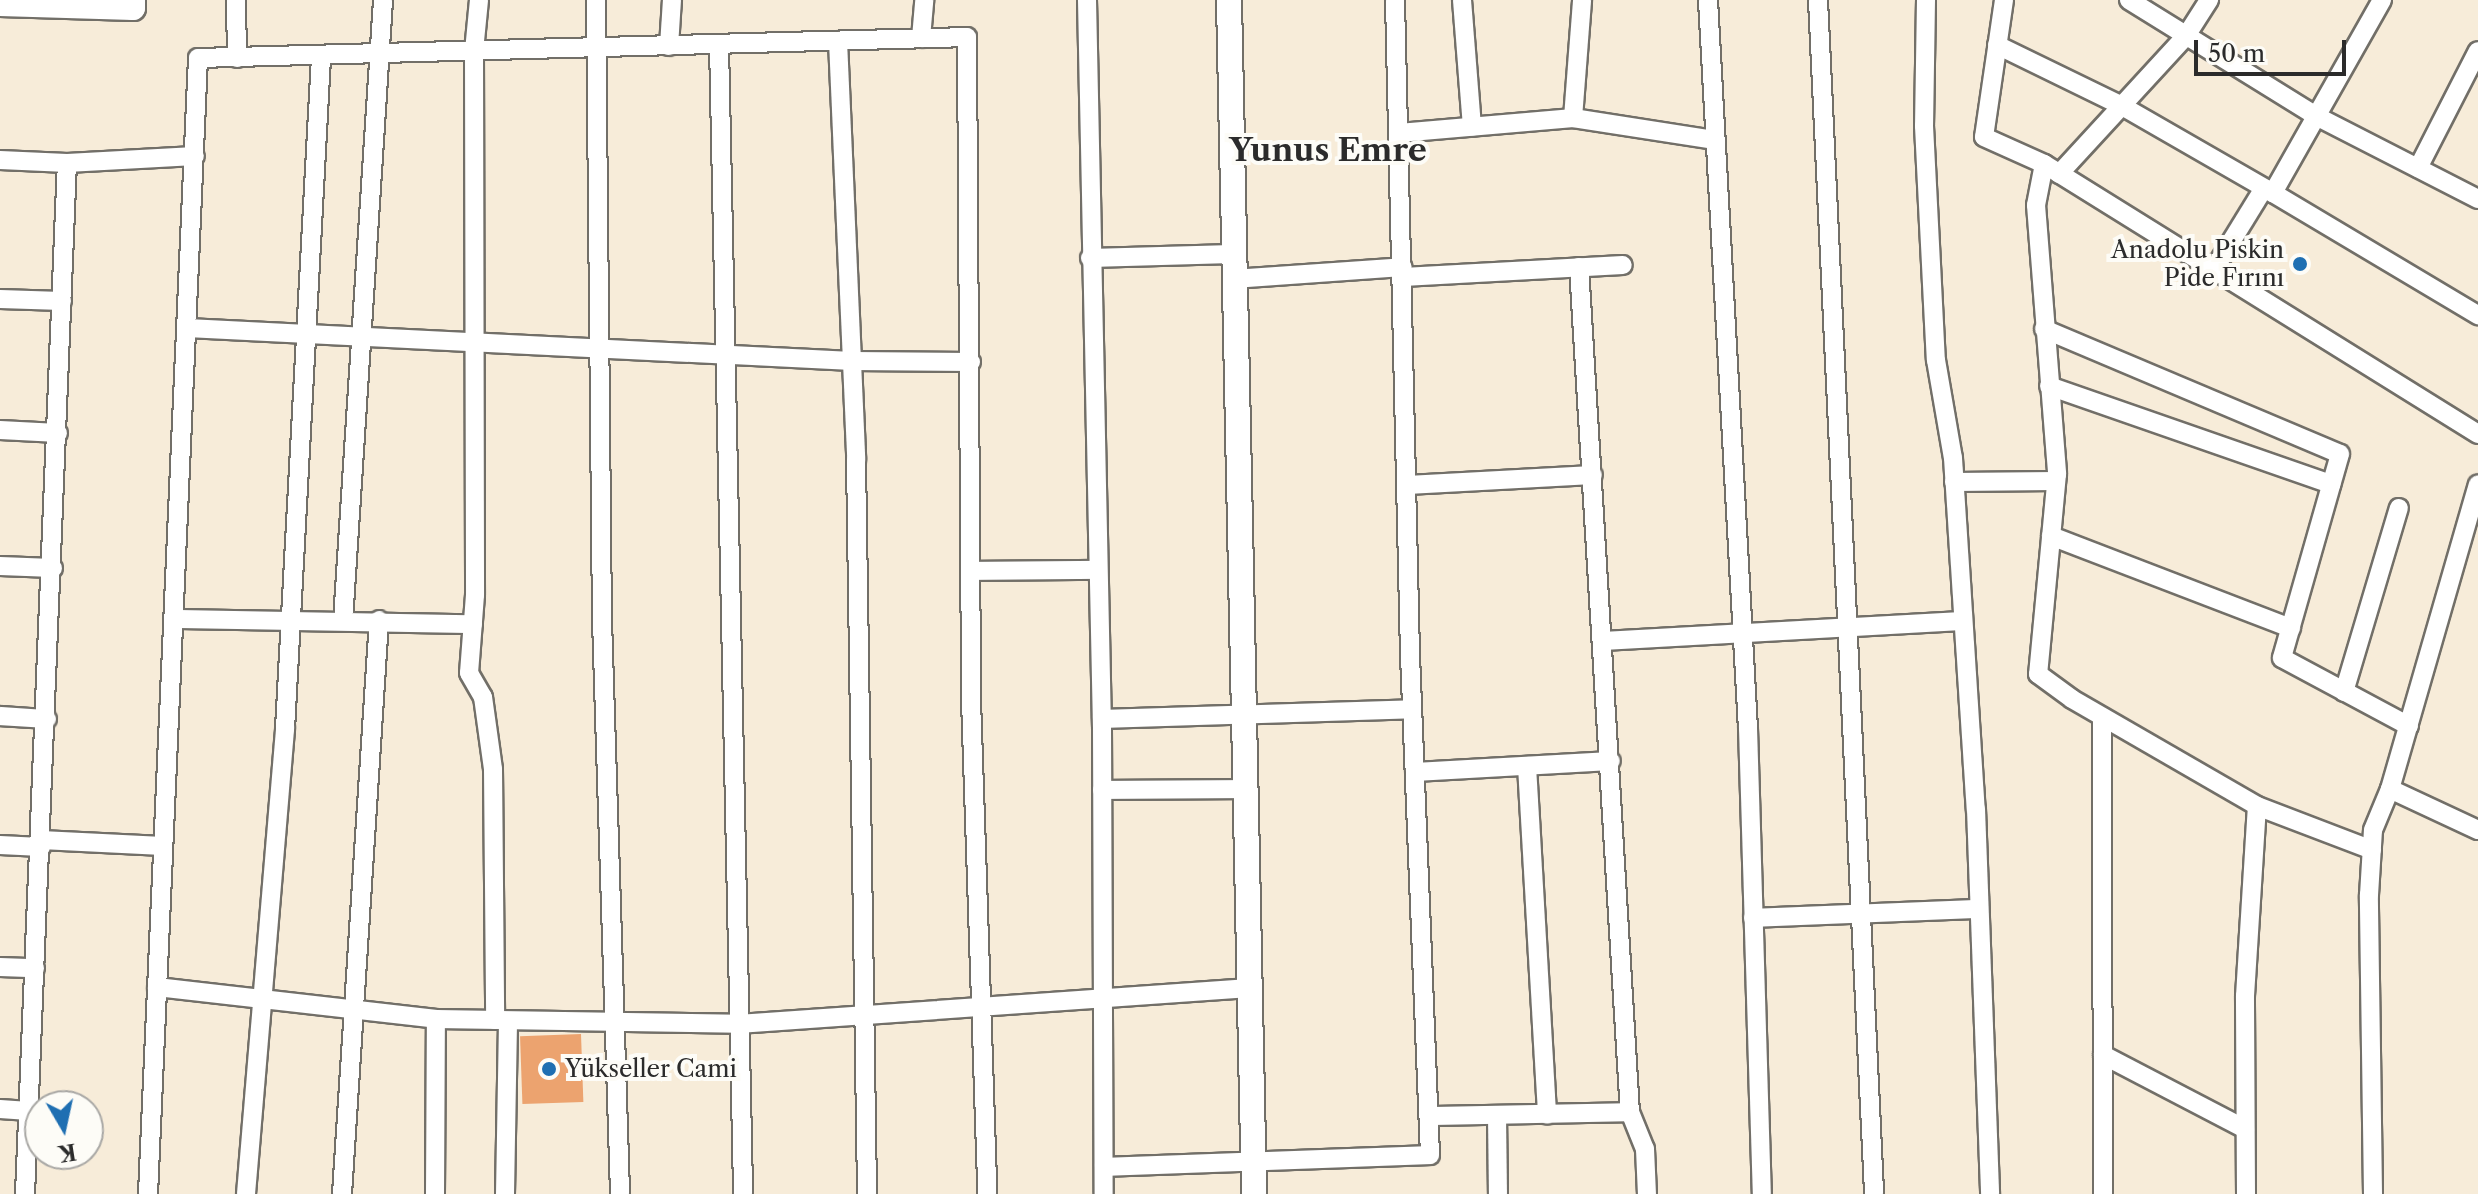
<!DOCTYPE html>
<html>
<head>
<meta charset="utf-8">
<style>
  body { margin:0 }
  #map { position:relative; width:2478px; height:1194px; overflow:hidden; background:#f7ecd9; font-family:"Libre Caslon Text",serif }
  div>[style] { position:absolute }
  .building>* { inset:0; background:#eca36f; transform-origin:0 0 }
  .roads { filter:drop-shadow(2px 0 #726f68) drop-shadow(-2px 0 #726f68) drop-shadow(0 2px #726f68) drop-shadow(0 -2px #726f68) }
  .street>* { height:18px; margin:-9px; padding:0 9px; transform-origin:9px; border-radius:9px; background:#fff }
  .secondary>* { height:24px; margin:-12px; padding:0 12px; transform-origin:12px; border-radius:12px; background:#fff }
  .dots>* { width:22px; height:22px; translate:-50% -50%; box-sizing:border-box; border:4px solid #fdfcf7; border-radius:50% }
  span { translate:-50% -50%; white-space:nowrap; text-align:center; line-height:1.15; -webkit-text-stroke:8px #fdfcf7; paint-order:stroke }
  .poi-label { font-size:24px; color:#2b2b2b }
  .right { translate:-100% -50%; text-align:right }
  .left { translate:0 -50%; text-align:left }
  .district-label { font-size:32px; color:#2b2b2b; font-weight:700 }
  .north { position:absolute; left:24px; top:1090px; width:80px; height:80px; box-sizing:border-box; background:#fdfcf7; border:2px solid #a9a8a5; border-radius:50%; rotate:171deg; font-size:22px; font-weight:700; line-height:32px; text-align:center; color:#2b2b2b }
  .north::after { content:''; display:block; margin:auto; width:28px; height:36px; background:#1f6fb2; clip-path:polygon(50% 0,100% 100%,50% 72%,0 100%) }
  .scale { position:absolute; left:2194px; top:40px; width:152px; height:36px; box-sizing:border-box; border:4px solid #2b2b2b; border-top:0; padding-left:10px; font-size:24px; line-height:28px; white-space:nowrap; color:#2b2b2b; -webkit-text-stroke:6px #fdfcf7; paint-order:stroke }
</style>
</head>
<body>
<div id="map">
  <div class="building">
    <div style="left:581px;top:1034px;width:68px;height:61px;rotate:88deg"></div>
  </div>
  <div class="roads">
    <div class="street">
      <div style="left:236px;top:0;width:58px;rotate:89deg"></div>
      <div style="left:479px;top:0;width:51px;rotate:95.6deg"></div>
      <div style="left:474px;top:51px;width:544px;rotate:89.89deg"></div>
      <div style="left:475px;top:595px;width:78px;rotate:94.4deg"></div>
      <div style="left:469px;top:673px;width:28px;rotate:60deg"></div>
      <div style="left:483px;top:697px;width:73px;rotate:82.1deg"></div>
      <div style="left:493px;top:769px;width:251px;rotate:89.5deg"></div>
      <div style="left:596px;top:0;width:620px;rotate:89.45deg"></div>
      <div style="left:602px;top:620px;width:574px;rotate:88.2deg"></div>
      <div style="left:1087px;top:0;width:728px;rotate:88.82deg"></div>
      <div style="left:1102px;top:728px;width:466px;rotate:89.8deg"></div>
      <div style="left:1462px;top:0;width:127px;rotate:85.5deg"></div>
      <div style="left:1708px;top:0;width:729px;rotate:86.86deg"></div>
      <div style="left:1748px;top:728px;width:466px;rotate:88.3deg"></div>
      <div style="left:1818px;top:0;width:1195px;rotate:87.31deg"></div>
      <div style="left:1926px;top:0;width:126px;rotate:90.9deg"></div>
      <div style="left:1924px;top:126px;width:234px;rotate:87.1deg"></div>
      <div style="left:1936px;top:360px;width:99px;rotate:80.2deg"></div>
      <div style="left:1953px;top:458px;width:352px;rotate:86.3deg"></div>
      <div style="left:1976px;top:809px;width:385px;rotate:87.9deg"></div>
      <div style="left:2004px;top:0;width:138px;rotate:98.3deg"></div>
      <div style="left:1984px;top:137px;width:66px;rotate:24.2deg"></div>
      <div style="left:2044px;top:164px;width:511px;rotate:31.89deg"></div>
      <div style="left:2129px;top:0;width:220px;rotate:31.8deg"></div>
      <div style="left:2316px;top:116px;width:182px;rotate:27.1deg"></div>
      <div style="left:2382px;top:0;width:222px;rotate:119.5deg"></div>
      <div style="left:2273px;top:193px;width:239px;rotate:30.8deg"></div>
      <div style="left:921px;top:38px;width:38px;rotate:-85deg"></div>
      <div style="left:838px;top:41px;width:418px;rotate:87.5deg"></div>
      <div style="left:856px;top:459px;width:735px;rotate:89.14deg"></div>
      <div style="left:719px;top:44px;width:1150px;rotate:88.8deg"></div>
      <div style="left:1997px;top:45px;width:139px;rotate:26deg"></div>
      <div style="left:2122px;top:106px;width:174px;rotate:29.9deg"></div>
      <div style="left:669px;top:46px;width:46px;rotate:-86.3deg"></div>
      <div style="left:1573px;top:118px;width:118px;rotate:-85.6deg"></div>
      <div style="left:1399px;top:133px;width:175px;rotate:-4.9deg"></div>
      <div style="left:1573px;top:118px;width:144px;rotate:8.8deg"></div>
      <div style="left:0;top:160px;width:67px;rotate:2.6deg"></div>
      <div style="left:67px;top:163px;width:128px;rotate:-3.1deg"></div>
      <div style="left:2044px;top:164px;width:42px;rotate:101deg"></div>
      <div style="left:2036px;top:205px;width:270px;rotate:85.5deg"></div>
      <div style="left:2057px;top:474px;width:201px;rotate:95.4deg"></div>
      <div style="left:2038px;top:674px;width:42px;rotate:36.3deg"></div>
      <div style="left:2072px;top:699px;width:214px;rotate:30deg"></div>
      <div style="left:2257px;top:806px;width:123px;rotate:20.9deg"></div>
      <div style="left:2418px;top:168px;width:131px;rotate:-62.9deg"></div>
      <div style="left:2059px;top:174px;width:188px;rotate:-47.4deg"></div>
      <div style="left:2186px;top:36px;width:43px;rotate:-57.4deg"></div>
      <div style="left:1090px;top:258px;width:142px;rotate:-1.6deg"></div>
      <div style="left:1579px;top:267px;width:847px;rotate:86.55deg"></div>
      <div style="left:1630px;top:1112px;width:40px;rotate:68deg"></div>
      <div style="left:1645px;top:1149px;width:45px;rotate:87.5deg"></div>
      <div style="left:2213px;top:271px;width:97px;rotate:-58.4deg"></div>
      <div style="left:1403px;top:277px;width:220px;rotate:-3.1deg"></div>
      <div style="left:1233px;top:279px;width:170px;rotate:-4deg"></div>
      <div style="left:0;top:299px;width:62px;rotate:1.8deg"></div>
      <div style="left:187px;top:328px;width:666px;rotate:2.84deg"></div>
      <div style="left:852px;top:361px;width:119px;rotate:0.5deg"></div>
      <div style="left:2044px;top:329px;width:321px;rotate:22.9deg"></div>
      <div style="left:2340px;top:454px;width:212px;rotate:105.9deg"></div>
      <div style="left:2282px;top:658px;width:144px;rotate:28.2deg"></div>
      <div style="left:2049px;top:386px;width:299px;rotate:19.2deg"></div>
      <div style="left:0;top:430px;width:58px;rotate:3deg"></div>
      <div style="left:1954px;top:482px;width:102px;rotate:-0.6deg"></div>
      <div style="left:1407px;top:485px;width:186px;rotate:-3.1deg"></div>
      <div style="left:2051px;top:536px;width:257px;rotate:21deg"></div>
      <div style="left:0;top:566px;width:53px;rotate:2.2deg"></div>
      <div style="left:971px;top:571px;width:127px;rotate:-0.5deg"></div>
      <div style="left:174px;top:619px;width:299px;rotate:1deg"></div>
      <div style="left:343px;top:621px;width:622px;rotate:-86.31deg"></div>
      <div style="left:1603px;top:641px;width:359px;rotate:-3.2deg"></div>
      <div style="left:2344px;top:692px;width:192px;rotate:-73.4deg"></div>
      <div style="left:0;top:716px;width:47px;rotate:3.7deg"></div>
      <div style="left:2102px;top:717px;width:477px;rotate:89.9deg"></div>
      <div style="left:1102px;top:719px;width:310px;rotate:-1.8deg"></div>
      <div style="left:1527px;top:766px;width:349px;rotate:86.7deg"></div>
      <div style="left:1415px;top:772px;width:196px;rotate:-3.2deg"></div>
      <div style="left:2390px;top:789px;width:97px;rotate:25deg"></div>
      <div style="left:1102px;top:790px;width:143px;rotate:-0.4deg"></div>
      <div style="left:41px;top:840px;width:122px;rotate:2.8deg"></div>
      <div style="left:0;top:845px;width:41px;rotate:2.8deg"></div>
      <div style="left:1753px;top:918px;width:226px;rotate:-2.3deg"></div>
      <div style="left:0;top:967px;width:35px;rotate:2deg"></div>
      <div style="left:157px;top:987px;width:281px;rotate:6.5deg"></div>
      <div style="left:436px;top:1019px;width:302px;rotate:0.9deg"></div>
      <div style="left:738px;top:1024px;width:513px;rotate:-4.02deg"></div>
      <div style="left:2103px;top:1055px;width:160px;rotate:27.5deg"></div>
      <div style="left:0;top:1109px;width:29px;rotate:4deg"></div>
      <div style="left:1497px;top:1115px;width:79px;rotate:89.3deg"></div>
      <div style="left:1429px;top:1116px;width:201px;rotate:-1.1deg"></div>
      <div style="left:1104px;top:1167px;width:326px;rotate:-2.1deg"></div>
      <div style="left:1430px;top:1155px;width:500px;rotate:-92.29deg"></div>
      <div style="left:1410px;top:655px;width:655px;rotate:-91.31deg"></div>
      <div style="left:25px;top:1194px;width:1032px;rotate:-87.67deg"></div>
      <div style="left:148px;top:1194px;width:1137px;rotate:-87.48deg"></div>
      <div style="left:198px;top:58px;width:769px;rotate:-1.56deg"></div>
      <div style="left:967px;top:37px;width:662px;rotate:89.65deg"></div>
      <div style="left:971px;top:699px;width:495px;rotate:88.1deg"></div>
      <div style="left:246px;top:1194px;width:467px;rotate:-85.2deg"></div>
      <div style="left:285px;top:729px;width:673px;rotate:-86.93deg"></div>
      <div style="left:342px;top:1194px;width:575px;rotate:-86.31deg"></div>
      <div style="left:435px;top:1194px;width:175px;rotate:-89.7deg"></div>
      <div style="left:505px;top:1194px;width:172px;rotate:-89deg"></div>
      <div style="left:2246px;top:1194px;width:198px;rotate:-90.3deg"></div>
      <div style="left:2245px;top:996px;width:190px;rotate:-86.4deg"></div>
      <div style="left:2373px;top:1194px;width:299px;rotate:-90.8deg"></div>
      <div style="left:2369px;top:895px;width:65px;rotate:-86.5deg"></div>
      <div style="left:2373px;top:830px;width:44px;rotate:-67.5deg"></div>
      <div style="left:2390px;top:789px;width:317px;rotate:-73.9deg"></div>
    </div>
    <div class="secondary">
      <div style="left:1229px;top:0;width:1194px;rotate:88.8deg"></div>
      <div style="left:0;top:4px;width:133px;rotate:1.7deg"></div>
      <div style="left:133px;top:8px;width:8px;rotate:-90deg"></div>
    </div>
  </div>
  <div class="dots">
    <div style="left:2300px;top:264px;background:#1f6fb2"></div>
    <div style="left:549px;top:1069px;background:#1f6fb2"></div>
  </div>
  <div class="poi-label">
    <span class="right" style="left:2284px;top:264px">Anadolu Piskin<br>Pide Fırını</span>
    <span class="left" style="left:565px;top:1069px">Yükseller Cami</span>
  </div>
  <div class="district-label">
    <span style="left:1328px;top:150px">Yunus Emre</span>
  </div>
  <div class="north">K</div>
  <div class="scale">50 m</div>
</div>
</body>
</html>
